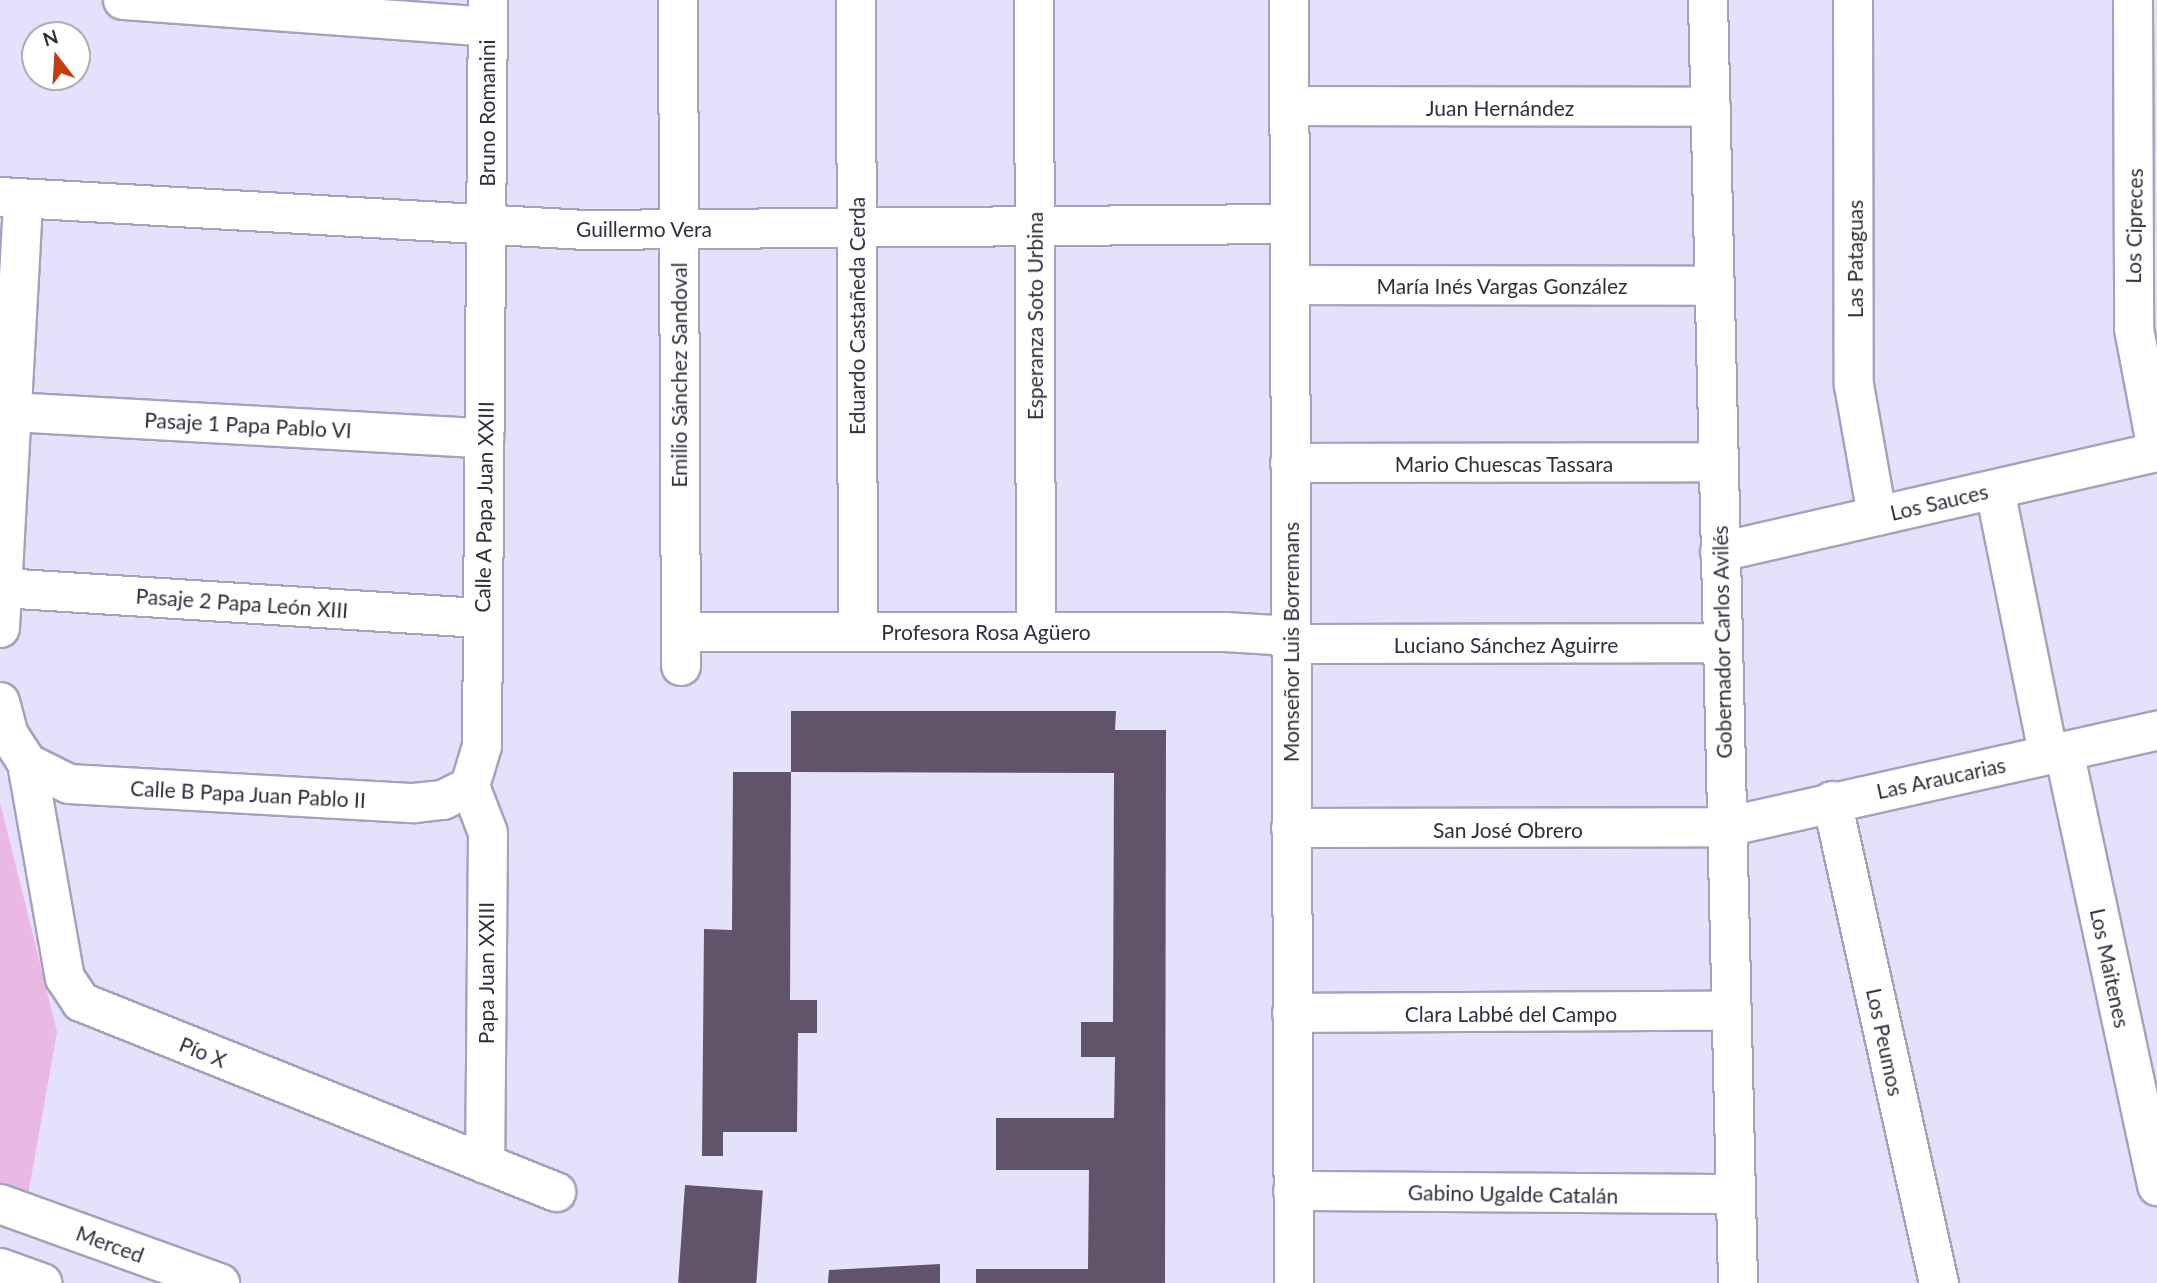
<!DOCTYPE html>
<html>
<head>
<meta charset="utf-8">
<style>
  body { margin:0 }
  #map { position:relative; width:2157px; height:1283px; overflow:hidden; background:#e4e2fa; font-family:Lato,sans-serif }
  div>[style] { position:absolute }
  .green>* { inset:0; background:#eab9e1 }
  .building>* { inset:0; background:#60536a; transform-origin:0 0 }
  .roads { filter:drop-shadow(2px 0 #a5a2be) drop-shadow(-2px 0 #a5a2be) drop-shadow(0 2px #a5a2be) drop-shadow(0 -2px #a5a2be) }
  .street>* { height:38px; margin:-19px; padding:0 19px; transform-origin:19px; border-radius:19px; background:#fff }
  .secondary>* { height:38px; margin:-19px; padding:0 19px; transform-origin:19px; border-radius:19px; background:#fff }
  span { translate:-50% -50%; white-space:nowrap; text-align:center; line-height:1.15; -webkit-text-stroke:7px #fff; paint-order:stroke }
  .street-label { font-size:21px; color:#312f3b }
  .north { position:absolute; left:21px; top:21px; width:70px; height:70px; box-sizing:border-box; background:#fff; border:2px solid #adacb1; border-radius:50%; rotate:343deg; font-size:19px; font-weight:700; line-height:28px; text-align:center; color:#312f3b }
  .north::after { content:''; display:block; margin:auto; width:24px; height:32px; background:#c33b0f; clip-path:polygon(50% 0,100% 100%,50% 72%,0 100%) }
</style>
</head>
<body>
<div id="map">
  <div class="green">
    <div style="clip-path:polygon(0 802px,57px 1032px,28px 1195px,0 1185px)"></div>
  </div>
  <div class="building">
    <div style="clip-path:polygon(791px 711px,1116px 711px,1115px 730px,1166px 730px,1165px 1283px,976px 1283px,976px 1269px,1088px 1269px,1089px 1170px,996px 1170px,996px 1118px,1114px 1118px,1115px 1057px,1081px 1057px,1081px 1022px,1113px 1022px,1114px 773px,791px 772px)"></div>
    <div style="clip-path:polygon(733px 772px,791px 772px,790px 1000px,817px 1000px,817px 1033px,798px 1033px,797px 1132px,723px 1132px,723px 1156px,702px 1156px,704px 929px,732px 930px)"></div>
    <div style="left:685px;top:1185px;width:78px;height:98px;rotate:4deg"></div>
    <div style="clip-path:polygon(940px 1264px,940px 1283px,828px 1283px,829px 1270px)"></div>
  </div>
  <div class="roads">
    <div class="street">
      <div style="left:123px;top:0;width:365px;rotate:4.2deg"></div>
      <div style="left:678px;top:0;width:666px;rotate:89.74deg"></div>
      <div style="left:856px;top:0;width:632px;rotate:89.82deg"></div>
      <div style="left:1034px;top:0;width:632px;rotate:89.82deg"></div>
      <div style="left:1289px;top:0;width:1283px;rotate:89.78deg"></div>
      <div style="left:1708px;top:0;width:1283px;rotate:88.66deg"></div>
      <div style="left:1853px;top:0;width:385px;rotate:89.9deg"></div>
      <div style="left:1854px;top:385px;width:133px;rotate:80deg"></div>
      <div style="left:2133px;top:0;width:329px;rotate:89.8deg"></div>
      <div style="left:2134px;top:329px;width:123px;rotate:79.2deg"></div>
      <div style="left:1289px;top:106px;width:422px;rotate:0.1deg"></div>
      <div style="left:0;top:197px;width:586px;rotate:3.23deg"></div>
      <div style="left:585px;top:230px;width:704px;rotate:-0.49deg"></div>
      <div style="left:1290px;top:285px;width:424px;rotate:0.1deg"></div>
      <div style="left:12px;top:412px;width:473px;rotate:3.2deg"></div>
      <div style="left:1290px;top:463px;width:428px;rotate:-0.1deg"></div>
      <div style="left:1995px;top:490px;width:269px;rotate:78.6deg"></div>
      <div style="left:1720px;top:552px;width:448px;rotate:-12.9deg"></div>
      <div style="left:2px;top:588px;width:482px;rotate:3.6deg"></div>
      <div style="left:0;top:628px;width:430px;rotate:-86.9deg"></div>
      <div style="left:681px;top:632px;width:544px"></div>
      <div style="left:1225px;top:632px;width:66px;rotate:3.5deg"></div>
      <div style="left:1291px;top:636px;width:16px;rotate:30deg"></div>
      <div style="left:1305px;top:644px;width:417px;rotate:-0.1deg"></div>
      <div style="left:0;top:702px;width:34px;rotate:75deg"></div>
      <div style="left:9px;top:735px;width:33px;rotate:57deg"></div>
      <div style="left:27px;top:763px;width:47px;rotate:26.6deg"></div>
      <div style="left:69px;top:784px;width:346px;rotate:3.2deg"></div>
      <div style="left:414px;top:803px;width:29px;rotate:-6deg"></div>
      <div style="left:443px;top:800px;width:30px;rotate:-27deg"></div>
      <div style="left:470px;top:786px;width:42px;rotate:-73.3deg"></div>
      <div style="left:482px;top:746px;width:746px;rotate:-89.54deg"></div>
      <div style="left:2064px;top:751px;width:445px;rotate:77.9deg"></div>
      <div style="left:27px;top:763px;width:218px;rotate:80deg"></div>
      <div style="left:65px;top:978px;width:29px;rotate:56deg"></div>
      <div style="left:81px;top:1002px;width:512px;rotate:21.8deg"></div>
      <div style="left:470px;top:786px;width:50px;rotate:69deg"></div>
      <div style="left:488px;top:833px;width:331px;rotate:90.5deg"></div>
      <div style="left:1832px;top:801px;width:494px;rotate:77.5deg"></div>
      <div style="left:1291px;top:828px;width:435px;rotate:-0.1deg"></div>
      <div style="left:1726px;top:827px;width:442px;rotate:-12.6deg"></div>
      <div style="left:1292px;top:1013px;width:438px;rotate:-0.3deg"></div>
      <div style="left:1293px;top:1191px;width:441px;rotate:0.4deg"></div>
    </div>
    <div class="secondary">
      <div style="left:0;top:1204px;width:234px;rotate:19.8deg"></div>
      <div style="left:0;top:1268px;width:45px;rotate:19.7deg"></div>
    </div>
  </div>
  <div class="street-label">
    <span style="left:1500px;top:108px">Juan Hernández</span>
    <span style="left:487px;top:113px;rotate:-90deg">Bruno Romanini</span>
    <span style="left:2134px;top:226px;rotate:-89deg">Los Cipreces</span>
    <span style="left:644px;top:229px">Guillermo Vera</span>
    <span style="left:1855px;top:259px;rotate:-90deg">Las Pataguas</span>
    <span style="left:1502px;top:286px">María Inés Vargas González</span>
    <span style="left:857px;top:316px;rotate:-90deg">Eduardo Castañeda Cerda</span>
    <span style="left:1035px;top:316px;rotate:-90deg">Esperanza Soto Urbina</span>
    <span style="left:679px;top:375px;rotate:-90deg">Emilio Sánchez Sandoval</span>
    <span style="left:248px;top:425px;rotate:3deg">Pasaje 1 Papa Pablo VI</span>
    <span style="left:1504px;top:464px">Mario Chuescas Tassara</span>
    <span style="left:1939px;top:502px;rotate:-13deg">Los Sauces</span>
    <span style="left:484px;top:507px;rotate:-89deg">Calle A Papa Juan XXIII</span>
    <span style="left:242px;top:603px;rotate:4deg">Pasaje 2 Papa León XIII</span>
    <span style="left:986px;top:632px">Profesora Rosa Agüero</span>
    <span style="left:1291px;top:642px;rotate:-90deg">Monseñor Luis Borremans</span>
    <span style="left:1722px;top:642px;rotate:-91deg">Gobernador Carlos Avilés</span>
    <span style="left:1506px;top:645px">Luciano Sánchez Aguirre</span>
    <span style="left:1941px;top:778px;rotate:-12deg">Las Araucarias</span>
    <span style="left:248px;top:794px;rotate:3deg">Calle B Papa Juan Pablo II</span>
    <span style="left:1508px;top:830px">San José Obrero</span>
    <span style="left:2110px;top:968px;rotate:78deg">Los Maitenes</span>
    <span style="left:486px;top:973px;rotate:-90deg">Papa Juan XXIII</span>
    <span style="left:1511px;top:1014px">Clara Labbé del Campo</span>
    <span style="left:1885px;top:1042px;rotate:78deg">Los Peumos</span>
    <span style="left:203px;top:1052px;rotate:22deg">Pío X</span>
    <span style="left:1513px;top:1194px;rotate:1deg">Gabino Ugalde Catalán</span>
    <span style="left:110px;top:1244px;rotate:20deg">Merced</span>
  </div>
  <div class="north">N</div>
</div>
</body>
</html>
